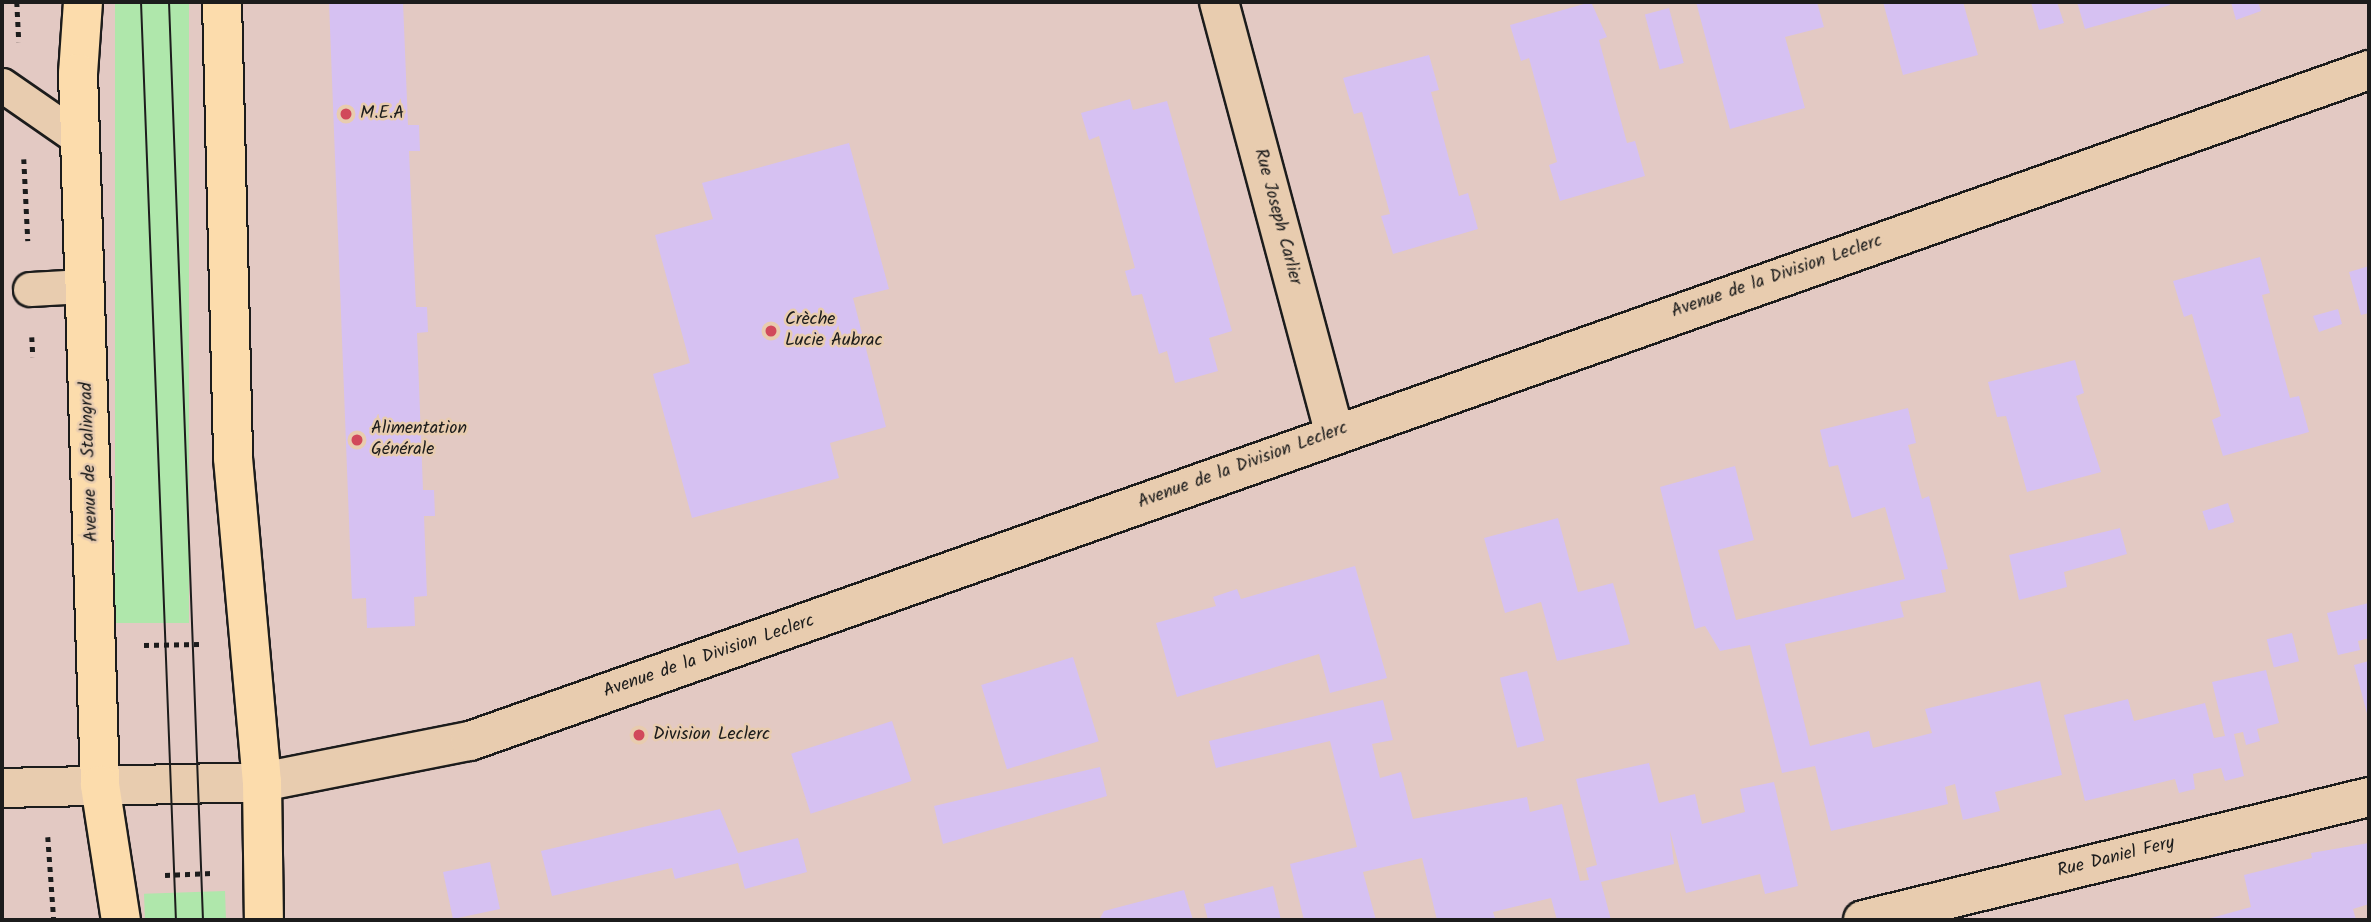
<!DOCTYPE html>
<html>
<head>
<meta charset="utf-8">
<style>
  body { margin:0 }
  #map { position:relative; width:2371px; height:922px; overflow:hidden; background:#e3c9c3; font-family:Kalam,sans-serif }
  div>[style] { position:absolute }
  .green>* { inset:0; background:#afe7ab; transform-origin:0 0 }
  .building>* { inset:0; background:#d6c1f2; transform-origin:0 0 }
  .path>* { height:4.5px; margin-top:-2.25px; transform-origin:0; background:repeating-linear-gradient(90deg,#1c1c1c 0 5px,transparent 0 10px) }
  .roads { filter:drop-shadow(2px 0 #1c1c1c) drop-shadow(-2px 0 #1c1c1c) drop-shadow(0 2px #1c1c1c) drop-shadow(0 -2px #1c1c1c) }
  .lane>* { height:33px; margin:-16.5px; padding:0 16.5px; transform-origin:16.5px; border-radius:16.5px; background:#e8ccaf }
  .street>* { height:38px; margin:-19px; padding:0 19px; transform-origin:19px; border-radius:19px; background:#e8ccaf }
  .primary>* { height:38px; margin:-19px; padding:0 19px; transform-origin:19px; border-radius:19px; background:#fcdcac }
  .tram>* { height:2px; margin:-1px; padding:0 1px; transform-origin:1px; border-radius:1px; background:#1c1c1c }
  .dots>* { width:19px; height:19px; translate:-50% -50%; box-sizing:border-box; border:4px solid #e8ccaf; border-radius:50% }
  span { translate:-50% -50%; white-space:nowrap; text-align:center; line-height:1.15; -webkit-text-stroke:5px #e8ccaf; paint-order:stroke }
  .poi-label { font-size:18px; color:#1c1c1c }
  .left { translate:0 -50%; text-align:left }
  .street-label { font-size:18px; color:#1c1c1c }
  .frame { position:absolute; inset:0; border:4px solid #1c1c1c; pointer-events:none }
</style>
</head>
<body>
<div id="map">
  <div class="green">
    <div style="left:115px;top:2px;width:74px;height:621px"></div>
    <div style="left:225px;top:891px;width:29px;height:81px;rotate:88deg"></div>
  </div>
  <div class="building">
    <div style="clip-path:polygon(329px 2px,403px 2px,408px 125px,419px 125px,420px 151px,409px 151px,416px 307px,427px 307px,428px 332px,417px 333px,423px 490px,434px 490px,435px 516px,424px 516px,427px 596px,414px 597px,415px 626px,367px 628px,366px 598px,352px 599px)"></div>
    <div style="clip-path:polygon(1591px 2px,1607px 37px,1599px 40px,1627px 143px,1635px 141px,1645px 176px,1560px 201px,1549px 165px,1557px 162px,1529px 58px,1521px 61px,1510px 25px)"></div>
    <div style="clip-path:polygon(1696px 2px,1817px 2px,1824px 27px,1785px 37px,1805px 108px,1730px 129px)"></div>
    <div style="clip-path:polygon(1883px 2px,1963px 2px,1978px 55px,1903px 75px)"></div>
    <div style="clip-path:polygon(2031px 2px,2057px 2px,2064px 23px,2039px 30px)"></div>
    <div style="clip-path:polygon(2077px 2px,2169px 2px,2170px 5px,2085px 29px)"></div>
    <div style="clip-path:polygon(2231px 2px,2258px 2px,2261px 11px,2236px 20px)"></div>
    <div style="left:1669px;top:8px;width:57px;height:25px;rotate:75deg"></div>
    <div style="clip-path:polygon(1429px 55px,1439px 90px,1431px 92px,1459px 196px,1468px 193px,1478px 229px,1393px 254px,1381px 216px,1390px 214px,1362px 112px,1354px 114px,1343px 78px)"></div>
    <div style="clip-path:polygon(1130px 99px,1133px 110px,1167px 101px,1232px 331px,1209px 338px,1218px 371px,1175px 383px,1167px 351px,1159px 354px,1142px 294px,1132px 296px,1125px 271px,1135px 268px,1099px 136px,1089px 140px,1081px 113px)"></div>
    <div style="clip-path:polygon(849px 143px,889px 289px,853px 298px,886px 427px,830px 443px,839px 478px,692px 518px,653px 374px,690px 363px,655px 235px,713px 219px,702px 183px)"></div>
    <div style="clip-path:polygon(2260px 257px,2270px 293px,2262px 295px,2290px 398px,2299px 396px,2309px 432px,2223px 456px,2212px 420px,2221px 416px,2192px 314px,2184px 317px,2173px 281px)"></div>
    <div style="clip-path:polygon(2369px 266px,2369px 313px,2361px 315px,2349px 272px)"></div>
    <div style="clip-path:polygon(2338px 309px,2342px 324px,2319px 332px,2313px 316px)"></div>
    <div style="clip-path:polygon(2075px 360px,2084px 393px,2076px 396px,2101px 472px,2027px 492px,2006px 416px,1997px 417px,1988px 382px)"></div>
    <div style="clip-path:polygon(1908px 408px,1916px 443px,1908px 445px,1922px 499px,1929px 496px,1948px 569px,1941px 570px,1946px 592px,1900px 602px,1904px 617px,1785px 644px,1810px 746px,1869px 731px,1873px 748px,1932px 733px,1925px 709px,2040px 681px,2062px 775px,1995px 792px,2000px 811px,1963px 820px,1955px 784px,1945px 787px,1948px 804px,1831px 831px,1815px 766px,1782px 773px,1750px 645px,1720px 651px,1705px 626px,1695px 629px,1660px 487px,1735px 466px,1754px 540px,1718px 550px,1736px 620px,1905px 579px,1885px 507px,1852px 518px,1838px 465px,1829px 467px,1820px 430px)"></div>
    <div style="left:2228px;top:503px;width:20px;height:27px;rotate:72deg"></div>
    <div style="clip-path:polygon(1558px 518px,1578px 592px,1613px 583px,1630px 644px,1557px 661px,1541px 602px,1505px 613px,1484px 538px)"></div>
    <div style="clip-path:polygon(2120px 528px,2127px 554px,2064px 572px,2067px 587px,2019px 600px,2009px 555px)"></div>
    <div style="clip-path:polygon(1355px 566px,1387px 678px,1330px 693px,1319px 654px,1177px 697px,1156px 623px,1216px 606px,1213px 597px,1237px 589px,1241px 599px)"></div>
    <div style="clip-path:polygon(2369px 603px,2369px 638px,2358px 641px,2360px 650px,2338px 655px,2327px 613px)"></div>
    <div style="left:2292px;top:633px;width:29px;height:26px;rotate:76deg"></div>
    <div style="left:1073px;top:657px;width:88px;height:96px;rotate:73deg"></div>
    <div style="clip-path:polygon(2369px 661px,2369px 717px,2368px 717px,2354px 665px)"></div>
    <div style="clip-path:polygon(2266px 670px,2279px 723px,2257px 729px,2260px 741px,2246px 745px,2243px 732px,2234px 734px,2244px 776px,2225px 781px,2221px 768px,2193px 774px,2195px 789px,2179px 793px,2175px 779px,2085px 801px,2064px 715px,2128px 699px,2134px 721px,2205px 703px,2214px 738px,2225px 736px,2212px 682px)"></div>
    <div style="left:1527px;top:671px;width:72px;height:28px;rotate:76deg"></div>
    <div style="clip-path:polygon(1383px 700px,1393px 740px,1372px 744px,1380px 778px,1401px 772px,1413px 819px,1527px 797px,1530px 812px,1562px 804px,1580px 881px,1589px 880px,1586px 868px,1597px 865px,1576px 779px,1649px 763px,1659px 803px,1695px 794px,1702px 824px,1745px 812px,1740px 789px,1774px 782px,1798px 886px,1765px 894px,1760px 874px,1686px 893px,1670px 831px,1674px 864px,1601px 882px,1611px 920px,1557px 920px,1551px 898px,1493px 912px,1495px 918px,1485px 920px,1437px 920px,1422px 858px,1363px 872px,1376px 920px,1304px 920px,1290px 864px,1357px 847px,1330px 741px,1216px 768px,1209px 741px)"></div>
    <div style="left:892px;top:721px;width:63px;height:106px;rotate:72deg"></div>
    <div style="clip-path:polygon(1100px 767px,1107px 796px,943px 844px,934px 806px)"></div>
    <div style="clip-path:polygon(720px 809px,738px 853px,798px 838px,807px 872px,745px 889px,738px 863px,675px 879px,672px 868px,552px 896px,541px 851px)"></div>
    <div style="clip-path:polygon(2369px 843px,2369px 904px,2353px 909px,2356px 920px,2204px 920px,2251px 907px,2244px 875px,2312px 858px,2311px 853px)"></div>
    <div style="left:490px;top:862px;width:48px;height:48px;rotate:78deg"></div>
    <div style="clip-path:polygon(1273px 886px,1281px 920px,1208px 920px,1204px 904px)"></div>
    <div style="clip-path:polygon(1184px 890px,1193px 920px,1099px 920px,1104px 911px)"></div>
  </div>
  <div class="path">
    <div style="left:17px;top:2px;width:40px;rotate:87.1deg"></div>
    <div style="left:24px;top:159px;width:82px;rotate:87.2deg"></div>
    <div style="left:32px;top:337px;width:20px;rotate:87deg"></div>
    <div style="left:144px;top:645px;width:55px;rotate:-1deg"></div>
    <div style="left:48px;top:837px;width:83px;rotate:85.9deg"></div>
    <div style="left:165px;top:875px;width:47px;rotate:-2.4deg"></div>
  </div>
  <div class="roads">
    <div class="lane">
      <div style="left:2px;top:85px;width:95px;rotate:34.7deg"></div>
      <div style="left:30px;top:289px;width:54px;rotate:-3.2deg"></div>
    </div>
    <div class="street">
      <div style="left:1219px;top:2px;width:445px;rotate:75deg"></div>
      <div style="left:2px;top:788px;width:260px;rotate:-1.3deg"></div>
      <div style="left:262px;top:782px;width:212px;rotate:-11.2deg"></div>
      <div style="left:470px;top:741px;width:2014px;rotate:-19.46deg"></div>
      <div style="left:1863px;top:920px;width:521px;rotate:-13.66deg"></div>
    </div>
    <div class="primary">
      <div style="left:83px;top:2px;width:71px;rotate:94deg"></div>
      <div style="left:78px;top:73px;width:712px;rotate:88.23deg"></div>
      <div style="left:100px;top:785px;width:137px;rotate:81.2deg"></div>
      <div style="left:222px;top:2px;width:456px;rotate:88.6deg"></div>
      <div style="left:233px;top:458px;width:325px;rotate:84.9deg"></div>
      <div style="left:262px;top:782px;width:138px;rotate:89.2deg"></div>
    </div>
  </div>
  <div class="tram">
    <div style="left:141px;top:2px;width:919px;rotate:87.82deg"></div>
    <div style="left:169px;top:2px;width:919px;rotate:87.88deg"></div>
  </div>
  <div class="dots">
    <div style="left:346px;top:114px;background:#d1495b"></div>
    <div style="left:771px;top:331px;background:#d1495b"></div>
    <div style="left:357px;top:440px;background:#d1495b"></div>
    <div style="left:639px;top:735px;background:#d1495b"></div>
  </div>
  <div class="poi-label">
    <span class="left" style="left:360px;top:114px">M.E.A</span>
    <span class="left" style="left:785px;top:331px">Crèche<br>Lucie Aubrac</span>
    <span class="left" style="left:371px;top:440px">Alimentation<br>Générale</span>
    <span class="left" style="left:653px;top:735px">Division Leclerc</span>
  </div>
  <div class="street-label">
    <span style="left:1277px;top:217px;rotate:75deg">Rue Joseph Carlier</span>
    <span style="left:1777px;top:277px;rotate:-19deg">Avenue de la Division Leclerc</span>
    <span style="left:90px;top:462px;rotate:-92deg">Avenue de Stalingrad</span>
    <span style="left:1243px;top:466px;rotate:-20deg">Avenue de la Division Leclerc</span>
    <span style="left:709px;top:657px;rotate:-19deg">Avenue de la Division Leclerc</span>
    <span style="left:2116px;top:858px;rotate:-14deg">Rue Daniel Fery</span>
  </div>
  <div class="frame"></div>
</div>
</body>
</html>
